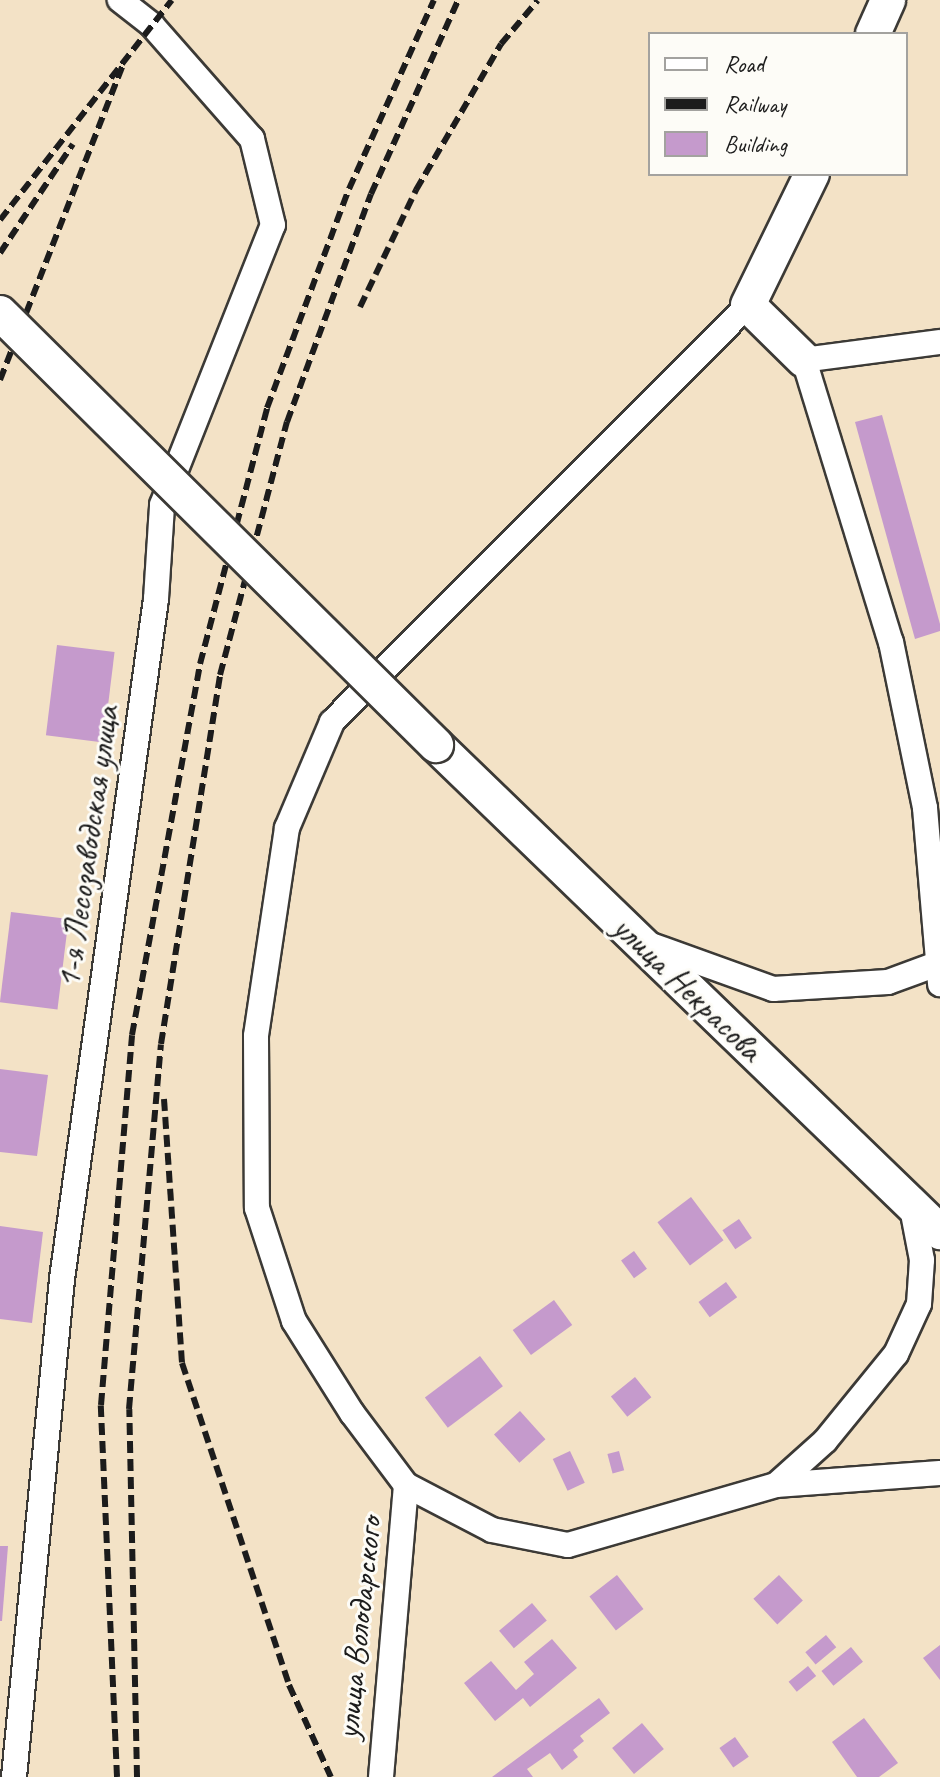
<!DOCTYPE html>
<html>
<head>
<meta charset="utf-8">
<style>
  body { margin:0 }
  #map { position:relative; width:940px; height:1777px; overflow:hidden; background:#f3e2c6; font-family:Caveat,sans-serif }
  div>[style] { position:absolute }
  .building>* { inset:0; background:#c59acc; transform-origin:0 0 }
  .roads { filter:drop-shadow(2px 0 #3c3a36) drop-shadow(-2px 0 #3c3a36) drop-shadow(0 2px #3c3a36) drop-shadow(0 -2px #3c3a36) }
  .street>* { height:24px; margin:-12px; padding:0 12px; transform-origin:12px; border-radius:12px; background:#fff }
  .secondary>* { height:34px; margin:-17px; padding:0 17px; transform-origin:17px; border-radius:17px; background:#fff }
  .rail>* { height:6px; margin-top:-3px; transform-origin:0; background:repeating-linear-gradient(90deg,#1c1c1c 0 12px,transparent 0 18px) }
  .bridges { filter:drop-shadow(2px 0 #3c3a36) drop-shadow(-2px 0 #3c3a36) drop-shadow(0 2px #3c3a36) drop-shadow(0 -2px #3c3a36) }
  .secondary-bridge>* { height:34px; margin:-17px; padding:0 17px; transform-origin:17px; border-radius:17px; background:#fff }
  span { translate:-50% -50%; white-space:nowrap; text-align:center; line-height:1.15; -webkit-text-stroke:6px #fdfcf7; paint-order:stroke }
  .street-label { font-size:34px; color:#1c1c1c }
  .legend { position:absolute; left:648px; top:32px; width:260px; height:144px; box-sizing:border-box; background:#fdfcf7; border:2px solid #a3a29f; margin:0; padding:10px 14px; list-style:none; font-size:24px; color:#1c1c1c }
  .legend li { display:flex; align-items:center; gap:16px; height:40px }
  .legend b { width:40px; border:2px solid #a3a29f }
</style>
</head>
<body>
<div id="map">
  <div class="building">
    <div style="clip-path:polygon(882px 415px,940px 624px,940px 631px,915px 639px,855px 422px)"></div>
    <div style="left:57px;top:645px;width:58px;height:91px;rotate:7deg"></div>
    <div style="left:11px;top:912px;width:58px;height:91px;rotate:7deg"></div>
    <div style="clip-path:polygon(0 1069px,48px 1075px,37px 1156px,0 1152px)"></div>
    <div style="left:691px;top:1197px;width:54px;height:42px;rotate:53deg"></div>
    <div style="left:739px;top:1219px;width:23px;height:20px;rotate:56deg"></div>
    <div style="clip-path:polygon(0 1226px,43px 1232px,32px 1323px,0 1319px)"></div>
    <div style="left:634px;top:1251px;width:22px;height:16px;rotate:54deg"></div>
    <div style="left:726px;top:1282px;width:19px;height:34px;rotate:54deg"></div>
    <div style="left:554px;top:1300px;width:31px;height:51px;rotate:54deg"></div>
    <div style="left:480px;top:1356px;width:38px;height:69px;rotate:53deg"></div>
    <div style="left:635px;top:1377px;width:26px;height:31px;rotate:51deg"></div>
    <div style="left:520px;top:1411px;width:38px;height:35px;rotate:48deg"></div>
    <div style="left:570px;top:1451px;width:35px;height:19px;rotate:65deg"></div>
    <div style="left:619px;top:1451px;width:20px;height:12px;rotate:75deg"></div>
    <div style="clip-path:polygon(0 1546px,8px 1546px,2px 1621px,0 1621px)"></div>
    <div style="left:617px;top:1575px;width:43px;height:35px;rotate:52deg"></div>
    <div style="left:779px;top:1575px;width:35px;height:35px;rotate:47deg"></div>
    <div style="left:532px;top:1603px;width:23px;height:43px;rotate:50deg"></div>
    <div style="left:826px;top:1635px;width:16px;height:27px;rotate:50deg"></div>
    <div style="clip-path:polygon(552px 1639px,577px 1668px,530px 1707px,523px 1698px,495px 1721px,464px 1683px,491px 1661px,516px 1690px,534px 1674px,524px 1662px)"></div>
    <div style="clip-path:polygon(940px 1645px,940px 1680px,923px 1658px)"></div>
    <div style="left:851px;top:1647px;width:19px;height:38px;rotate:51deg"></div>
    <div style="left:808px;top:1666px;width:13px;height:25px;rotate:51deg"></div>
    <div style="clip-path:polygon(599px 1698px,610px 1713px,580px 1736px,584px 1741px,573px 1750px,578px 1757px,562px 1770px,550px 1753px,527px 1769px,533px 1777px,492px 1777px)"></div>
    <div style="clip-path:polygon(864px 1718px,898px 1763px,879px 1777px,857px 1777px,832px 1742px)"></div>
    <div style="left:642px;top:1723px;width:34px;height:39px;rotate:50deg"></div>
    <div style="left:735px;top:1737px;width:24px;height:19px;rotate:55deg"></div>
  </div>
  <div class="roads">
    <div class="street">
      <div style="left:748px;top:305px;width:589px;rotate:134.93deg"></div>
      <div style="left:332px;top:722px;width:115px;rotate:113deg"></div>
      <div style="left:287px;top:828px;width:210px;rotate:98.5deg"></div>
      <div style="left:256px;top:1036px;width:172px;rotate:89.7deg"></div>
      <div style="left:257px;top:1208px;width:119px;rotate:71.9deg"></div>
      <div style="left:294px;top:1321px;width:109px;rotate:57.8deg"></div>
      <div style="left:352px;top:1413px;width:90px;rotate:53.1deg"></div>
      <div style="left:406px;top:1485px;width:97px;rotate:27.6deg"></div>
      <div style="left:492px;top:1530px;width:77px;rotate:11.2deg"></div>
      <div style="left:568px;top:1545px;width:216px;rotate:-16.1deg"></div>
      <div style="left:776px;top:1485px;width:164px;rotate:-4.2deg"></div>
      <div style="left:940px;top:342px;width:137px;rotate:172.5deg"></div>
      <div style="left:804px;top:360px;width:295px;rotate:72.9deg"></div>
      <div style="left:891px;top:642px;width:169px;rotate:78.4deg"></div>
      <div style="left:925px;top:808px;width:177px;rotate:85.1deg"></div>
      <div style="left:651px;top:945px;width:130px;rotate:19.8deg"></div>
      <div style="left:773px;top:989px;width:115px;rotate:-3.5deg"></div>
      <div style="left:888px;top:982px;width:52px;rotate:-20.2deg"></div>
      <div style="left:776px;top:1485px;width:66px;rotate:-41.9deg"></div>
      <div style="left:825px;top:1441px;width:112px;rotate:-50.8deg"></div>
      <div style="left:896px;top:1354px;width:55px;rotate:-65.3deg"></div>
      <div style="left:919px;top:1304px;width:44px;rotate:-86.1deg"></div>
      <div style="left:922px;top:1260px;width:58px;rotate:-100.9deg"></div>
      <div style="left:14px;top:1777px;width:500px;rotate:-84.49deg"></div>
      <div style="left:62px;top:1279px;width:686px;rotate:-82.13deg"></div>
      <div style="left:156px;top:599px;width:94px;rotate:-86.3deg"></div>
      <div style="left:162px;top:505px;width:301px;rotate:-68.4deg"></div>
      <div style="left:273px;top:225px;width:89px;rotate:-103.7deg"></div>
      <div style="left:252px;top:139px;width:152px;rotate:-131.3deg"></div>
      <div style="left:152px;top:25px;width:41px;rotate:-142deg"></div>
      <div style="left:381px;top:1777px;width:293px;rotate:-85.1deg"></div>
    </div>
    <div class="secondary">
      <div style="left:873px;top:34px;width:37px;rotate:-66deg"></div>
      <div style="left:804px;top:360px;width:78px;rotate:-135.5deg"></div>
      <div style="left:748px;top:305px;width:146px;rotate:-64deg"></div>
      <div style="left:436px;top:745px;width:701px;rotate:44.02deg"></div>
    </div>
  </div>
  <div class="rail">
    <div style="left:0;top:220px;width:279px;rotate:-52deg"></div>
    <div style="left:0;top:253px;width:131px;rotate:-56.2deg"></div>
    <div style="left:360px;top:307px;width:130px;rotate:-64.4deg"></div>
    <div style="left:416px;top:190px;width:169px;rotate:-59.8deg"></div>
    <div style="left:501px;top:44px;width:57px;rotate:-49.9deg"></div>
    <div style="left:0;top:380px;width:341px;rotate:-68.7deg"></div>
    <div style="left:164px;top:1099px;width:265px;rotate:86.1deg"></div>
    <div style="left:182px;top:1363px;width:339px;rotate:71.6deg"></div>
    <div style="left:289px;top:1685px;width:101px;rotate:65.5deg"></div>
    <div style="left:117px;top:1777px;width:372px;rotate:-92.5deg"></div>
    <div style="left:101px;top:1405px;width:371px;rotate:-85.2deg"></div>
    <div style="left:132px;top:1035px;width:377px;rotate:-79.6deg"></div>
    <div style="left:200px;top:664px;width:265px;rotate:-75.3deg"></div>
    <div style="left:267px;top:408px;width:234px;rotate:-69.5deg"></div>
    <div style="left:349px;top:189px;width:207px;rotate:-65.8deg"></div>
    <div style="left:137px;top:1777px;width:368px;rotate:-91.2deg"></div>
    <div style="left:129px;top:1409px;width:366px;rotate:-85deg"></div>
    <div style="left:161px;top:1044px;width:374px;rotate:-80.9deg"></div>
    <div style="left:220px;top:675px;width:262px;rotate:-75.2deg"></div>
    <div style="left:287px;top:422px;width:243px;rotate:-69.8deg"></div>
    <div style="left:371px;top:194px;width:213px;rotate:-65.8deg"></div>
  </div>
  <div class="bridges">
    <div class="secondary-bridge">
      <div style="left:0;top:313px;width:614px;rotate:44.74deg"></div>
    </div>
  </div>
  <div class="street-label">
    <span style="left:87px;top:847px;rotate:-82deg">1-я Лесозаводская улица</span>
    <span style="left:688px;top:988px;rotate:44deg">улица Некрасова</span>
    <span style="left:358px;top:1628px;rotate:-84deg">улица Володарского</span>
  </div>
  <ul class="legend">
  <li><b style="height:10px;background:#fff"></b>Road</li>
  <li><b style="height:10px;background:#1c1c1c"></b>Railway</li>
  <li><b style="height:22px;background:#c59acc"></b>Building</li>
  </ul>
</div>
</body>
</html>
